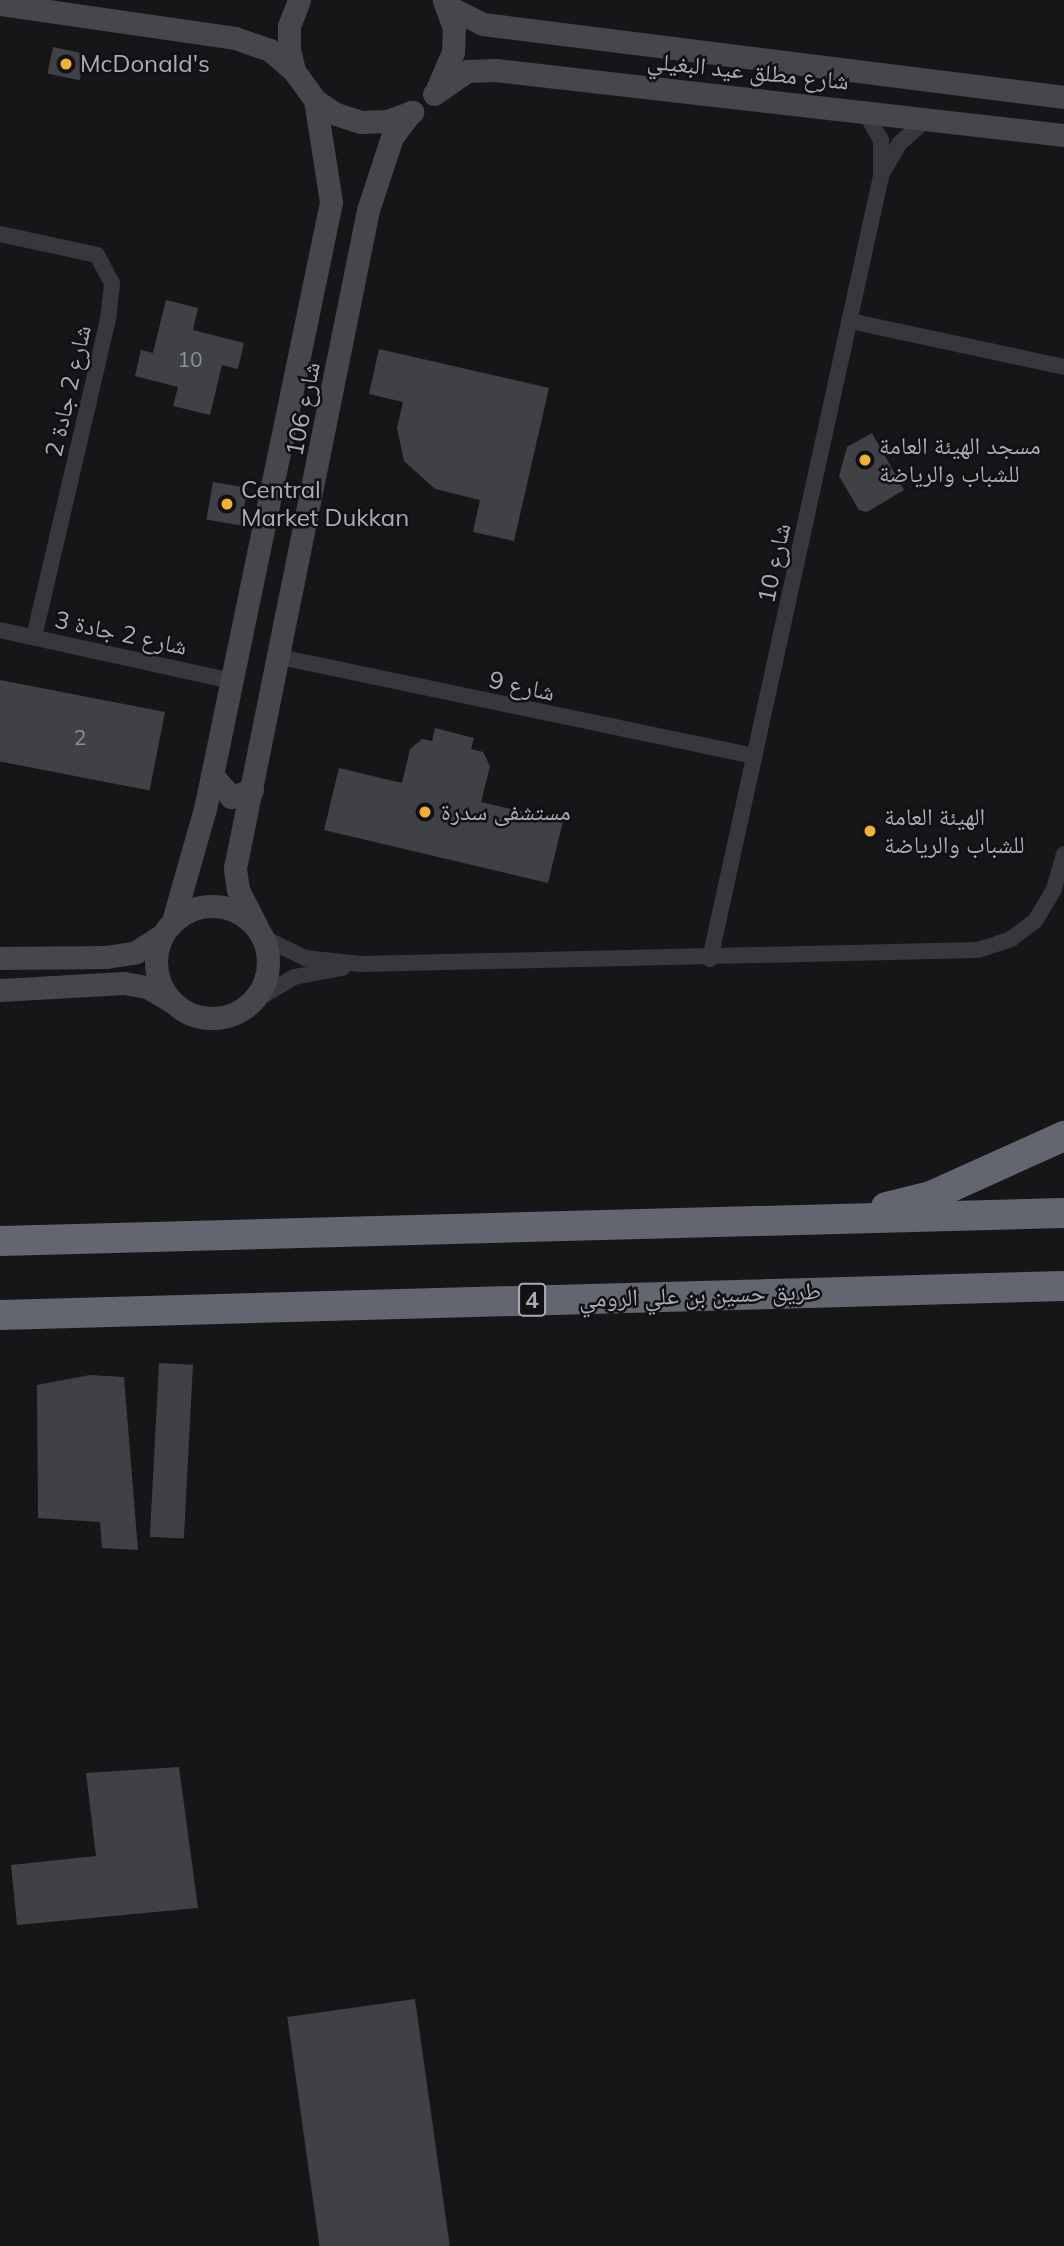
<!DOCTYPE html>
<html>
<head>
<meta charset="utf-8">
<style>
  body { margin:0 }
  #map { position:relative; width:1064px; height:2246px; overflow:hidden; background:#161618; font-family:Mulish,"Noto Naskh Arabic",sans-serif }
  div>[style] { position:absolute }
  .building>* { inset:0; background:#404145; transform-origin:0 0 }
  .street>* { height:16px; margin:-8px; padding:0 8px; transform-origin:8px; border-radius:8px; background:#37383d }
  .secondary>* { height:23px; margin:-11.5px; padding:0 11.5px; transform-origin:11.5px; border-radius:11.5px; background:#45474d }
  .secondary>.ring { margin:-11.5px; padding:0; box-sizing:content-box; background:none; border:23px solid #45474d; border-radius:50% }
  .highway>* { height:30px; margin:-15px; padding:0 15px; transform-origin:15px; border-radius:15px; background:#63666e }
  .dots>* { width:19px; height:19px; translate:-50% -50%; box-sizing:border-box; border:4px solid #111113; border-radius:50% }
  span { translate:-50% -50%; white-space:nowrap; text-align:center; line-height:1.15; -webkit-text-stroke:5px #111113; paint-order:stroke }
  .number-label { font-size:21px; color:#8e929b }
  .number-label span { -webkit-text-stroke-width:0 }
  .shield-label span { padding:2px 5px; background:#111113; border:2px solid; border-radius:5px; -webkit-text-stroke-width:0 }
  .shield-label { font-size:23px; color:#a8adb8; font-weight:700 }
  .poi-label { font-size:24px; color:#a8adb8 }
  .left { translate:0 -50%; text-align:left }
  .street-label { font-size:24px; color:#a8adb8 }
</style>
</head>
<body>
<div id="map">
  <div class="building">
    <div style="left:53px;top:47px;width:33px;height:27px;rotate:12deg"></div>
    <div style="clip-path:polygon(166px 300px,198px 308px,193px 330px,244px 343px,238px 369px,222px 365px,210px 415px,173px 406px,178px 387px,135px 376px,141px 350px,153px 353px)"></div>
    <div style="clip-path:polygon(379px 349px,549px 388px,514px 541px,473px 532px,480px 500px,435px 489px,404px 461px,397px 428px,403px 402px,369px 394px)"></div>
    <div style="clip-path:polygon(872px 433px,904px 490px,867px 512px,859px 510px,839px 476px,847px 447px)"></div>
    <div style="left:213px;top:482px;width:35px;height:38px;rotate:10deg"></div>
    <div style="left:0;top:680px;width:168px;height:80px;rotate:11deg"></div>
    <div style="clip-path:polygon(435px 728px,474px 738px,471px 749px,483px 752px,490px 766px,481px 802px,563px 821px,548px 883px,324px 830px,339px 768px,402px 783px,410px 749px,422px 739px,432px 741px)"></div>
    <div style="left:159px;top:1363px;width:34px;height:174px;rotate:3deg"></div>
    <div style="clip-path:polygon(90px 1375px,124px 1377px,138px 1550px,102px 1548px,100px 1522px,38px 1518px,37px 1385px)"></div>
    <div style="clip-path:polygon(179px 1767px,198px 1908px,17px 1925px,11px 1865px,96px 1856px,86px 1773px)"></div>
    <div style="left:415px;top:1999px;width:249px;height:129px;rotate:82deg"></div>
  </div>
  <div class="street">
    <div style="left:884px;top:170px;width:30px;rotate:-60deg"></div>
    <div style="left:899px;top:144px;width:38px;rotate:-42deg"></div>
    <div style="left:0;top:234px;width:99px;rotate:12.2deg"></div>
    <div style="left:97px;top:255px;width:32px;rotate:62deg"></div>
    <div style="left:112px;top:283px;width:36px;rotate:96deg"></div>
    <div style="left:108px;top:319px;width:327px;rotate:103.1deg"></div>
    <div style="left:850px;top:321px;width:219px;rotate:12.1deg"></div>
    <div style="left:0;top:630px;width:238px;rotate:12.4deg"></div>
    <div style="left:280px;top:657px;width:485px;rotate:11.8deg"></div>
    <div style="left:264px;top:938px;width:46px;rotate:26deg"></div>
    <div style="left:305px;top:958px;width:56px;rotate:6.1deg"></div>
    <div style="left:361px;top:964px;width:617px;rotate:-1.3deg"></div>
    <div style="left:978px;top:950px;width:35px;rotate:-18deg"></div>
    <div style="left:1011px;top:939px;width:30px;rotate:-37deg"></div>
    <div style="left:1035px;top:921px;width:37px;rotate:-59deg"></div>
    <div style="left:1054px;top:889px;width:36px;rotate:-74deg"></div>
    <div style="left:710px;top:959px;width:801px;rotate:-77.68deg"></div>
    <div style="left:881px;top:176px;width:36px;rotate:-90deg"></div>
    <div style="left:881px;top:140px;width:36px;rotate:-120deg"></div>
    <div style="left:251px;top:1003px;width:50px;rotate:-31.2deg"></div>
    <div style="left:294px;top:977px;width:49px;rotate:-10.6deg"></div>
  </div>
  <div class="secondary">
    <div style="left:299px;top:0;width:28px;rotate:111deg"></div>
    <div style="left:289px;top:26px;width:23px;rotate:90deg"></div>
    <div style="left:289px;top:49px;width:23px;rotate:77deg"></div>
    <div style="left:294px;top:71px;width:36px;rotate:54deg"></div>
    <div style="left:315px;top:100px;width:25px;rotate:34deg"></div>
    <div style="left:336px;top:114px;width:26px;rotate:18deg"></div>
    <div style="left:361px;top:122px;width:26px;rotate:-2deg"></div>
    <div style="left:387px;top:121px;width:27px;rotate:-20deg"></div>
    <div style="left:0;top:4px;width:237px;rotate:8.2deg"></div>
    <div style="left:235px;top:38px;width:37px;rotate:19deg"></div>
    <div style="left:270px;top:50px;width:32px;rotate:41deg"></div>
    <div style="left:447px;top:6px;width:40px;rotate:26.6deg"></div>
    <div style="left:483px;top:24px;width:586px;rotate:7.16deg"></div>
    <div style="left:437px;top:89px;width:40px;rotate:-66.6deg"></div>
    <div style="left:453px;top:52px;width:24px;rotate:-88deg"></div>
    <div style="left:454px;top:28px;width:30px;rotate:-110deg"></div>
    <div style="left:434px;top:94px;width:40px;rotate:-34.9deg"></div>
    <div style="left:467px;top:71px;width:28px;rotate:-2deg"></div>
    <div style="left:495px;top:70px;width:573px;rotate:6.52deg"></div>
    <div style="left:212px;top:775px;width:29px;rotate:49deg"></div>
    <div style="left:231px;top:797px;width:22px;rotate:-18deg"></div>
    <div class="ring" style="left:156px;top:906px;width:89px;height:89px"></div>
    <div style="left:173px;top:921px;width:116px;rotate:-74.1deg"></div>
    <div style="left:205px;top:809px;width:620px;rotate:-78.27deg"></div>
    <div style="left:331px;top:202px;width:103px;rotate:-98.9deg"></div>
    <div style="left:256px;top:925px;width:39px;rotate:-117deg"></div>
    <div style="left:238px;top:890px;width:22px;rotate:-98deg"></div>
    <div style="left:235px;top:868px;width:671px;rotate:-78.57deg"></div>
    <div style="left:368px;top:210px;width:77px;rotate:-71.8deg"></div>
    <div style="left:392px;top:137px;width:31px;rotate:-53deg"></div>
    <div style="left:0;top:958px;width:106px;rotate:-0.5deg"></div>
    <div style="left:106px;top:957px;width:30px;rotate:-9deg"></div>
    <div style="left:136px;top:952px;width:31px;rotate:-33deg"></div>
    <div style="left:0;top:990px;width:124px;rotate:-3.2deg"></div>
    <div style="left:124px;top:983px;width:23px;rotate:10deg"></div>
    <div style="left:147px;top:987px;width:28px;rotate:30deg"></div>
  </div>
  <div class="highway">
    <div style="left:886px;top:1207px;width:46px;rotate:-13.7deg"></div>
    <div style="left:931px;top:1196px;width:146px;rotate:-24.3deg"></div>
    <div style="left:0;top:1241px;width:1064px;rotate:-1.51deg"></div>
    <div style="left:0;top:1315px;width:1064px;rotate:-1.56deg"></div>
  </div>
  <div class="dots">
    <div style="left:66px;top:64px;background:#f2b134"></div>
    <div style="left:865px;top:460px;background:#f2b134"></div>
    <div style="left:227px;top:504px;background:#f2b134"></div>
    <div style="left:425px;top:812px;background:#f2b134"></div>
    <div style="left:870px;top:831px;background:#f2b134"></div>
  </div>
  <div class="number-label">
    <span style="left:190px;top:359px">10</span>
    <span style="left:80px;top:737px">2</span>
  </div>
  <div class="shield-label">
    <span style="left:532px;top:1300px">4</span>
  </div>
  <div class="poi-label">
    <span class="left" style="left:80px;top:64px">McDonald's</span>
    <span class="left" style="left:879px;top:460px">مسجد الهيئة العامة<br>للشباب والرياضة</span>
    <span class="left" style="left:241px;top:504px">Central<br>Market Dukkan</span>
    <span class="left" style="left:441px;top:812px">مستشفى سدرة</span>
    <span class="left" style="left:884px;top:831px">الهيئة العامة<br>للشباب والرياضة</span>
  </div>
  <div class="street-label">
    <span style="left:748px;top:71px;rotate:6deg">شارع مطلق عيد البغيلي</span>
    <span style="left:68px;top:391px;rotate:-77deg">شارع 2 جادة 2</span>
    <span style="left:303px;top:409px;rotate:-79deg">شارع 106</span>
    <span style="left:774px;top:563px;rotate:-78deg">شارع 10</span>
    <span style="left:121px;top:633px;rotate:12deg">شارع 2 جادة 3</span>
    <span style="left:522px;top:686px;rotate:12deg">شارع 9</span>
    <span style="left:700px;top:1295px;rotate:-2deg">طريق حسين بن علي الرومي</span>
  </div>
</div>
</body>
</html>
